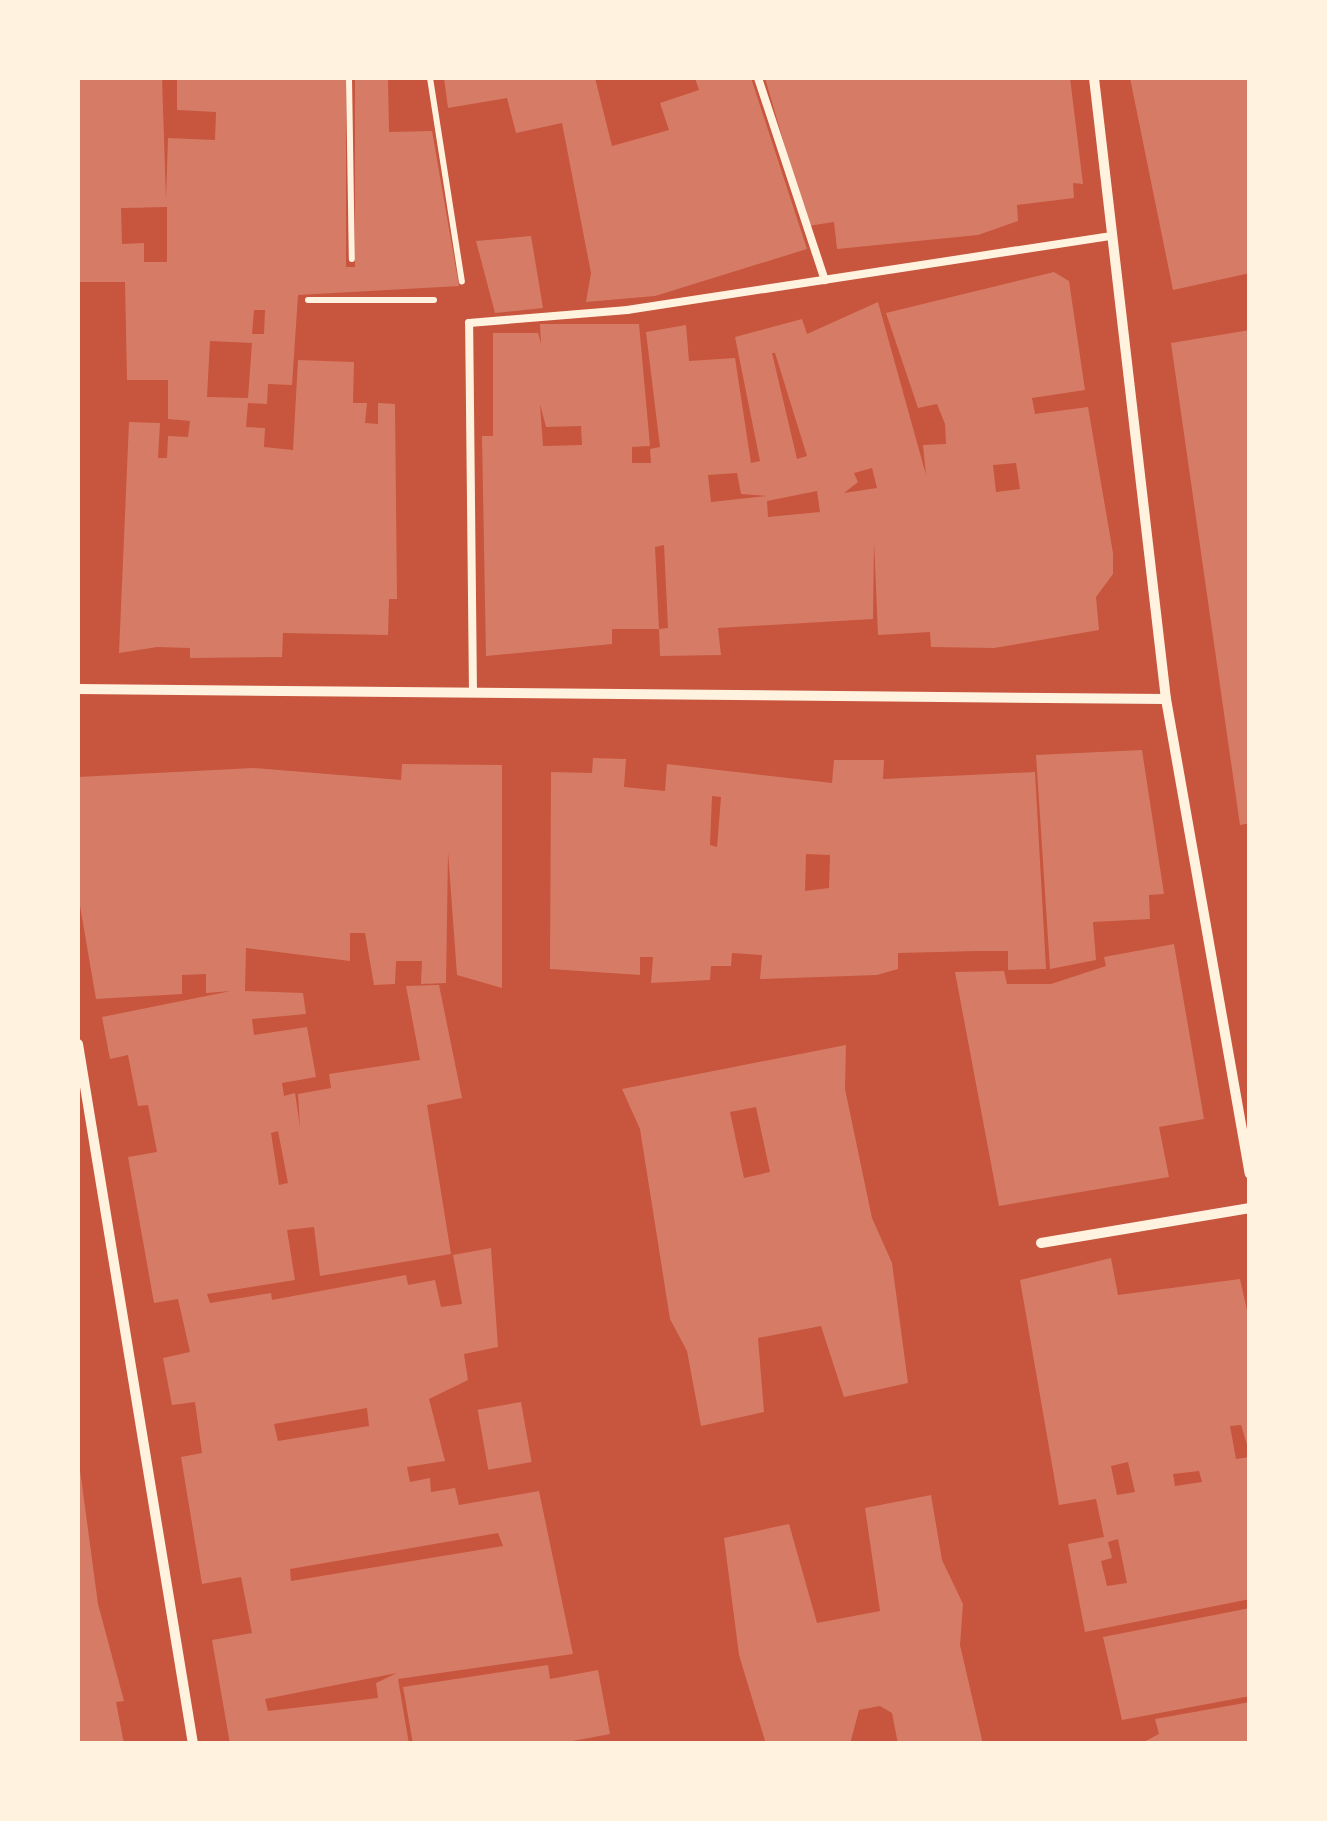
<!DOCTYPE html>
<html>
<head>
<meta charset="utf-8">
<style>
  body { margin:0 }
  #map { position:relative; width:1327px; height:1821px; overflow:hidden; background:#c8553d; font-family:Montserrat,sans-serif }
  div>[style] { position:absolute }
  .building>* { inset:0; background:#d67c66; transform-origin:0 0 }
  .path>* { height:6px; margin:-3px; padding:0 3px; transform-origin:3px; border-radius:3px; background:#fff3e0 }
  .service>* { height:8px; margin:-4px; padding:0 4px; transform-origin:4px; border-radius:4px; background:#fff3e0 }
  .minor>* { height:10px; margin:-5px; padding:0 5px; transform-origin:5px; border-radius:5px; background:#fff3e0 }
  span { translate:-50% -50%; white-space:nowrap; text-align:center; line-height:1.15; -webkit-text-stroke:10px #fff3e0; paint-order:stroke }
  .frame { position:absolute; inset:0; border:80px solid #fff3e0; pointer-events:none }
</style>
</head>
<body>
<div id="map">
  <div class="building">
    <div style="clip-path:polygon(evenodd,78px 78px,162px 78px,166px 199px,168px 138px,215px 140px,216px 112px,177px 110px,177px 78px,346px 78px,346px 267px,355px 267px,355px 78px,388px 78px,389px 132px,432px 131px,459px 286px,298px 295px,292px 385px,268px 384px,267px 404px,248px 403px,246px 427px,265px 428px,264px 447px,293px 450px,298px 360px,354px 362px,353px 403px,367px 403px,365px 423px,378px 424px,378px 403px,395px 404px,397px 599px,389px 599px,388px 635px,283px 633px,282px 657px,190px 658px,190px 648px,157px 647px,119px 653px,129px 422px,160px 423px,158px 458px,167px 458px,168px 436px,188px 437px,190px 421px,168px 419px,168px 380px,127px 380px,125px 282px,78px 282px,78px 78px,167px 207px,167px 262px,144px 262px,144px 243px,122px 244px,121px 208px,167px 207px,78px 78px,254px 310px,265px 310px,264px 334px,252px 334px,254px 310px,78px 78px,210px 341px,252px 343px,248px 398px,207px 397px,210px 341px)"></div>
    <div style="clip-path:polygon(444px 78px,595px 78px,612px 146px,669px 130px,660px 103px,699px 90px,695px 78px,751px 78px,807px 249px,655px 296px,586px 302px,591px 273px,562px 123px,516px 133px,507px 98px,448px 108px)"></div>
    <div style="clip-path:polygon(765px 78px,1070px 78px,1083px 184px,1073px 183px,1074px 198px,1017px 205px,1018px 221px,978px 235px,837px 249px,834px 222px,808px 226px)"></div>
    <div style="clip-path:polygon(1130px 78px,1250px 78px,1250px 273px,1173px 290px)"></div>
    <div style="clip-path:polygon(531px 236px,543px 308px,495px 313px,476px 241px)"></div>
    <div style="clip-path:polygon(evenodd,1054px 272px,1069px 281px,1085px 390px,1032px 398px,1035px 414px,1088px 407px,1113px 553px,1113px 574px,1096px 597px,1099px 630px,994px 648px,931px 647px,930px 632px,878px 635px,874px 541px,873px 619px,718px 628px,721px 655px,660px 656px,659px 629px,612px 629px,612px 644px,486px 656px,482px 436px,493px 436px,493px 333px,538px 333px,541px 344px,540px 324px,639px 324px,650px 446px,632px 447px,632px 463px,651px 463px,650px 449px,660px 447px,646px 332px,686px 325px,689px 361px,735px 358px,751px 463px,760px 461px,735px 337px,802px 319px,807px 334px,878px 302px,926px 475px,923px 445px,946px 444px,945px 424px,937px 404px,918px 408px,886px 313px,1054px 272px,772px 353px,775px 353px,807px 456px,797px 459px,772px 353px,1054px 272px,540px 404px,546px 427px,581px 426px,582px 445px,543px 446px,540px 404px,1054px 272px,1016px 463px,1020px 489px,996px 492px,993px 465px,1016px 463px,1054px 272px,872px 468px,877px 488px,844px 493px,858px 482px,854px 473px,872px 468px,1054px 272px,737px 473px,741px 494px,767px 496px,711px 502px,708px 475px,737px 473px,1054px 272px,817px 491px,820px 512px,768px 517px,767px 501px,817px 491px,1054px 272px,664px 545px,668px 628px,659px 629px,655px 547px,664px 545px)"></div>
    <div style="clip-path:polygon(1250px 330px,1250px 823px,1240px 825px,1171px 343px)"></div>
    <div style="clip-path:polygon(1142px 750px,1164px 894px,1149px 895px,1150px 919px,1093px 922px,1096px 960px,1050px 969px,1036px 755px)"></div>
    <div style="clip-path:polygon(evenodd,593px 758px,626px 759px,624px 787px,665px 791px,667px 764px,832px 783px,834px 760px,884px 760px,883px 779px,1035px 772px,1046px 969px,1008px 970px,1008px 951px,978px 951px,898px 953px,898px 969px,877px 975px,760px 979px,762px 955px,732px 953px,731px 966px,711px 966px,710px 980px,651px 983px,653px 957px,640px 957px,640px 975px,550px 969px,551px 772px,592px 773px,593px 758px,712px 796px,721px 797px,717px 847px,710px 845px,712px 796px,593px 758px,806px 854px,830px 855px,829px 888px,805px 891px,806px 854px)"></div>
    <div style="clip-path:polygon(evenodd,402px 764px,502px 765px,502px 988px,457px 975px,448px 852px,446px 983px,421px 984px,422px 961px,396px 961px,395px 984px,374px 985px,365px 933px,350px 933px,350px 961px,246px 948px,245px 991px,303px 993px,306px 1014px,252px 1019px,254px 1035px,307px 1027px,316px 1077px,282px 1083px,284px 1096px,295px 1093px,300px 1127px,298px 1094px,331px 1088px,329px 1074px,420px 1060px,406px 986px,439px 985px,462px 1098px,427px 1105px,451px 1254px,320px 1276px,314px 1227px,287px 1230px,295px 1280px,207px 1294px,210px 1303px,271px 1293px,272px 1300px,406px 1275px,408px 1285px,435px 1280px,441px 1307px,462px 1304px,453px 1255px,491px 1248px,498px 1347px,464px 1354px,468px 1380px,429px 1399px,445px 1461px,407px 1467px,410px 1482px,430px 1478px,431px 1492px,455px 1488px,459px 1505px,539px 1491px,573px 1654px,398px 1679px,409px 1744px,230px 1744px,212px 1640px,252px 1633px,241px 1577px,202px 1584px,181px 1457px,202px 1453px,195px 1402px,172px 1405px,163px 1358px,190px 1352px,178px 1299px,154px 1303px,128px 1157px,157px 1152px,148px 1105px,138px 1106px,128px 1055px,110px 1059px,102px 1017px,231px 991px,206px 993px,206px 974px,182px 975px,182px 994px,96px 999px,78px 894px,78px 777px,253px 768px,401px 780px,402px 764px,278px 1131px,288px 1183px,279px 1185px,271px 1133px,278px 1131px,402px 764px,367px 1408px,369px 1426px,278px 1441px,274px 1424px,367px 1408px,402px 764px,498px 1533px,503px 1546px,291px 1581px,290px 1569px,498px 1533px,402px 764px,397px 1673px,376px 1683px,378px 1698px,268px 1711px,265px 1699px,397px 1673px)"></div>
    <div style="clip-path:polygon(1174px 944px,1204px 1119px,1159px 1127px,1169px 1177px,999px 1206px,955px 972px,1004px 971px,1007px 984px,1051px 984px,1106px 966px,1104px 957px)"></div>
    <div style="clip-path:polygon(evenodd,846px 1045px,845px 1089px,872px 1218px,892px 1263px,908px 1383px,844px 1397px,821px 1326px,758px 1338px,764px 1412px,701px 1426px,687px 1351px,670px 1319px,640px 1129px,622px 1089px,846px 1045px,756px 1107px,770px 1172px,744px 1178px,730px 1112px,756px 1107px)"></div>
    <div style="clip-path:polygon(evenodd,1111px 1258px,1118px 1295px,1240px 1279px,1250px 1324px,1250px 1454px,1241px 1425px,1230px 1426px,1236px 1459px,1250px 1457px,1250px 1599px,1085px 1632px,1068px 1544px,1104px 1537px,1096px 1499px,1059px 1505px,1020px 1280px,1111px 1258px,1128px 1462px,1135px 1492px,1117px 1495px,1111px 1466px,1128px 1462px,1111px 1258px,1199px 1471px,1202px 1482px,1175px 1486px,1173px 1474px,1199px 1471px,1111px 1258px,1118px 1539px,1127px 1583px,1107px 1586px,1101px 1561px,1112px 1558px,1108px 1542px,1118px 1539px)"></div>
    <div style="left:521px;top:1402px;width:61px;height:44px;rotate:80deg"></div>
    <div style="clip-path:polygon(78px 1455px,98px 1604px,124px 1701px,116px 1702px,124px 1744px,78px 1744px)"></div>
    <div style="clip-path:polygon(931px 1495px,942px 1560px,963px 1604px,960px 1645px,983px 1744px,898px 1744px,892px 1713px,880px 1706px,859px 1710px,850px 1744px,766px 1744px,739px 1655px,724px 1538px,789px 1524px,817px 1623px,880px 1611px,865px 1508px)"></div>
    <div style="clip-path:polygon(1250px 1608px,1250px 1696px,1122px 1720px,1103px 1637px)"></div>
    <div style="clip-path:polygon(548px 1665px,550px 1679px,598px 1670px,610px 1734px,557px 1744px,413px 1744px,403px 1687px)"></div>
    <div style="clip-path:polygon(1250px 1702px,1250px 1744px,1140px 1744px,1159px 1734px,1155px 1719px)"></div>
  </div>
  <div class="path">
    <div style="left:349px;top:78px;width:181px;rotate:89.1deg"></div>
    <div style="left:430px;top:78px;width:206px;rotate:81.1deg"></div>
    <div style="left:308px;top:300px;width:126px"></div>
  </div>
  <div class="service">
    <div style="left:758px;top:78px;width:213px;rotate:71.7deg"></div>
    <div style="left:473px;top:693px;width:370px;rotate:-90.6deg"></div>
    <div style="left:469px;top:323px;width:159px;rotate:-4.7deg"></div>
    <div style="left:627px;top:310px;width:487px;rotate:-8.7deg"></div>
  </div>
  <div class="minor">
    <div style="left:1094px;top:78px;width:625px;rotate:83.39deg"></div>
    <div style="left:1166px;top:699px;width:482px;rotate:80deg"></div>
    <div style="left:78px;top:689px;width:1088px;rotate:0.53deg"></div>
    <div style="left:78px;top:1044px;width:709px;rotate:80.67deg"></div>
    <div style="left:1041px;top:1243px;width:212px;rotate:-9.5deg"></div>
  </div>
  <div class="frame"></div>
</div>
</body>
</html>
